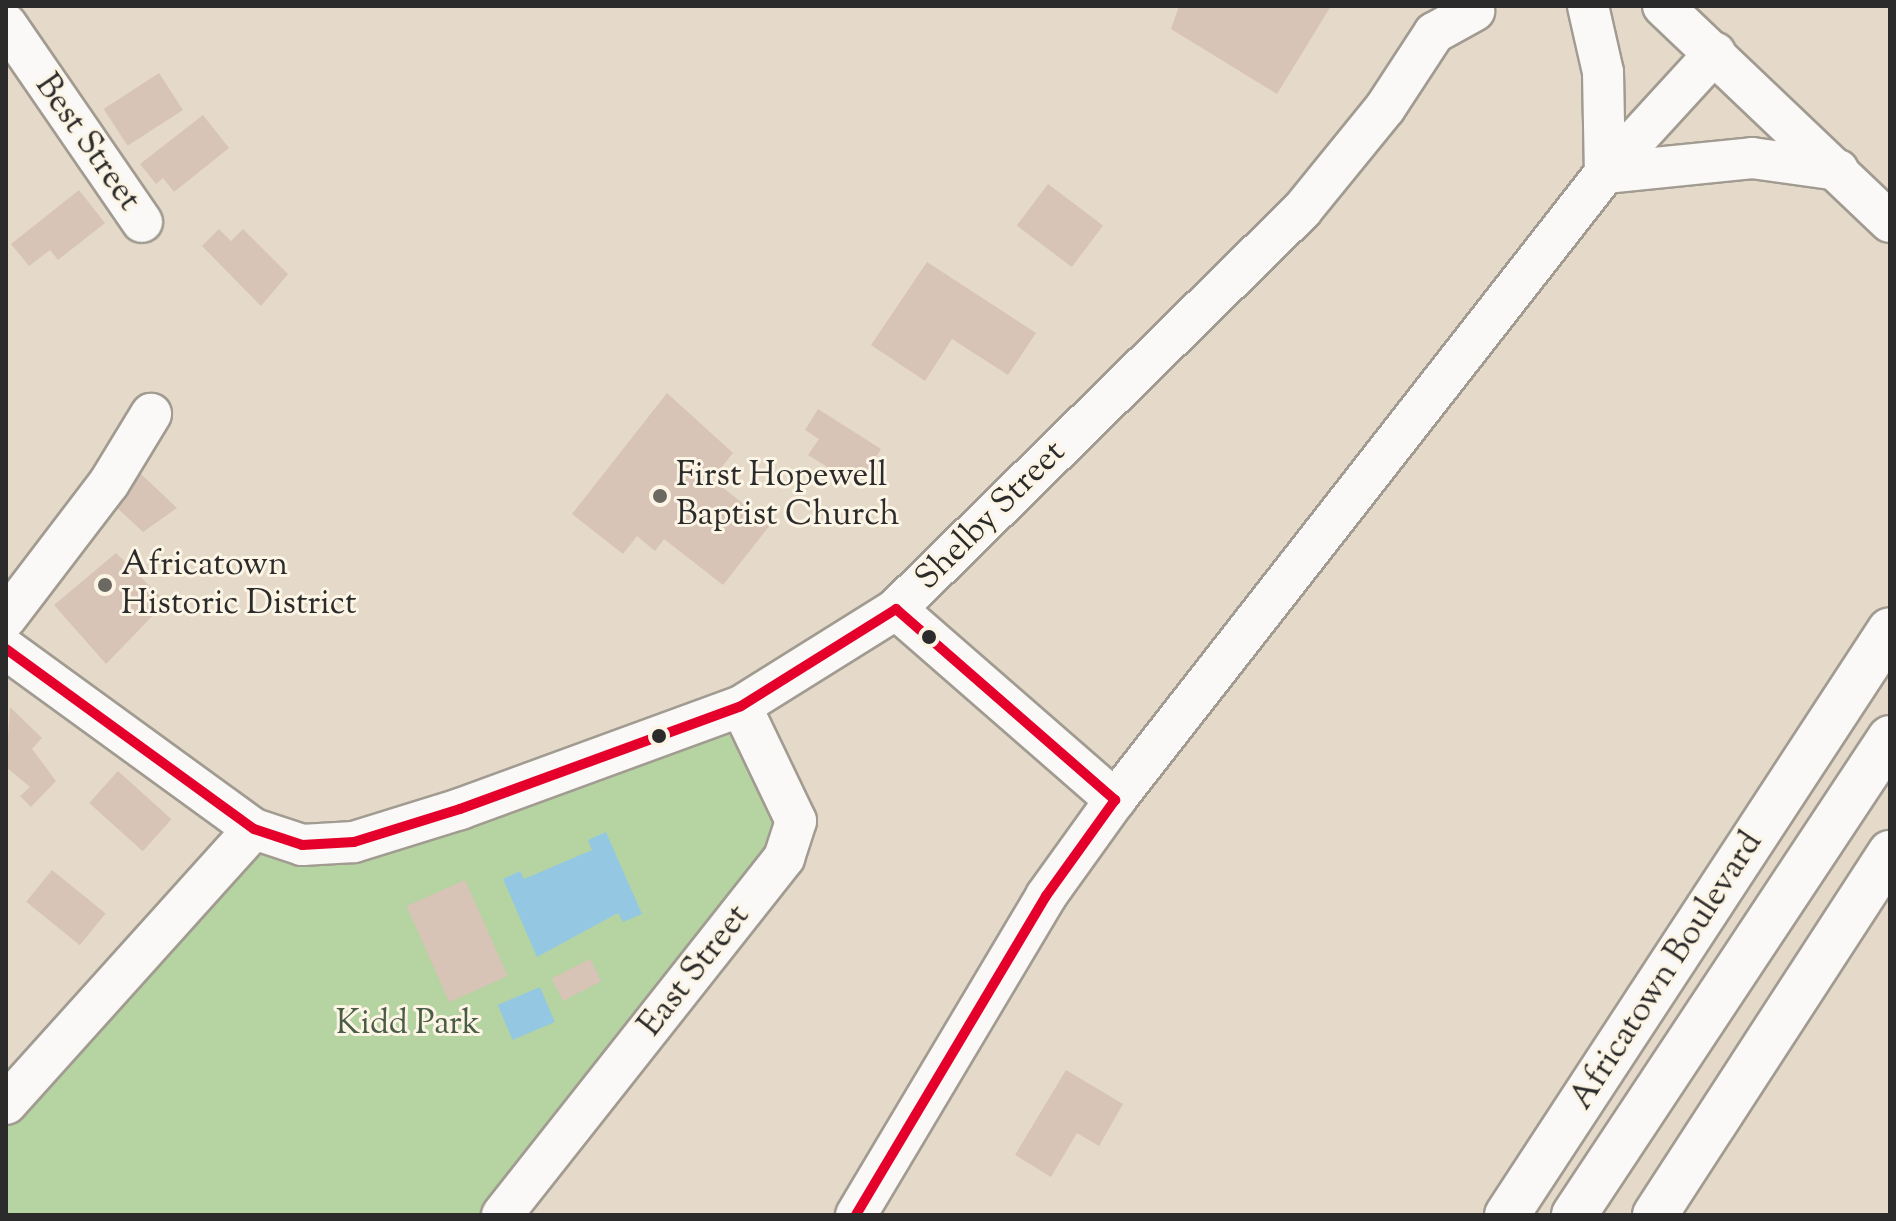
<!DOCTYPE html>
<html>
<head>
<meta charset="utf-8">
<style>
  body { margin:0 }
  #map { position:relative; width:1896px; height:1221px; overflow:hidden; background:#e5dac9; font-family:"Sorts Mill Goudy",serif }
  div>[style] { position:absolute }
  .green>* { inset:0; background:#b6d3a2 }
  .water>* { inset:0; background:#94c8e2; transform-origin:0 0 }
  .building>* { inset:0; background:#d8c3b7; transform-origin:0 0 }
  .roads { filter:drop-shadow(2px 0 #a19b91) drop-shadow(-2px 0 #a19b91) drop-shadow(0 2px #a19b91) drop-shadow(0 -2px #a19b91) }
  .minor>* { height:40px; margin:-20px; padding:0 20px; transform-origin:20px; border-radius:20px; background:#fbf9f7 }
  .major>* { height:44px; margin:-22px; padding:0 22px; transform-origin:22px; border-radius:22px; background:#fbf9f7 }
  .bus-1>* { height:10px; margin:-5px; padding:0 5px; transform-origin:5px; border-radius:5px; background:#e4002b }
  .dots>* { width:22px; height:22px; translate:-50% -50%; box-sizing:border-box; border:4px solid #fcf5e5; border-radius:50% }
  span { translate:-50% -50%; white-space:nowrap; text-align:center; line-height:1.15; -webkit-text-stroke:6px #fcf5e5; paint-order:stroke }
  .street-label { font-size:34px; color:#2b2b2b }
  .poi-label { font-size:34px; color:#2b2b2b }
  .left { translate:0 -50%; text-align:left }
  .park-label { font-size:34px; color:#495c45 }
  .frame { position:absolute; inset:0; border:8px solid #2b2b2b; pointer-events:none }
</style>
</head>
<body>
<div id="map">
  <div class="green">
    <div style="clip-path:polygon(741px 706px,796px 821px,502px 1215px,6px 1215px,6px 1104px,254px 829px,302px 845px)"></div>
  </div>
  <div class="water">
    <div style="clip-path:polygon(606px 832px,642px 914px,623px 922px,618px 913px,537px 957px,503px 879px,520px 871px,524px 879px,592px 850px,588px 840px)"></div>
    <div style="left:540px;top:987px;width:38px;height:46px;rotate:67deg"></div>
  </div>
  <div class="building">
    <div style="clip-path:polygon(1179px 6px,1331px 6px,1277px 94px,1171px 29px)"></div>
    <div style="left:159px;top:73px;width:44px;height:66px;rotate:57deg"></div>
    <div style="clip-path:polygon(203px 115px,229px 148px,174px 192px,163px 178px,156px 184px,140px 164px)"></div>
    <div style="left:1048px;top:184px;width:69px;height:52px;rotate:37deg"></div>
    <div style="clip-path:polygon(79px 190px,105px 223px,58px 260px,50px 250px,29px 266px,11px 244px)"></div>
    <div style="clip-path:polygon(219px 229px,231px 241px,243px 229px,288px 274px,261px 306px,202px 246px)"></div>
    <div style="clip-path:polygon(927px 262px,1036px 333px,1008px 375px,952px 339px,925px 381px,871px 345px)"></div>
    <div style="clip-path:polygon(667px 393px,733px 453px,712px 479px,770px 525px,723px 585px,664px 539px,655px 551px,637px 536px,623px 554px,572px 514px)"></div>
    <div style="clip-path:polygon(818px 409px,881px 449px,858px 486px,808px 455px,819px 439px,805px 430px)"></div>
    <div style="clip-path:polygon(130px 474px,141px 474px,177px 508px,143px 532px,114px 505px)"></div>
    <div style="clip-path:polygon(116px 553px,166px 602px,106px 664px,54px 605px)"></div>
    <div style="clip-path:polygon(10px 707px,42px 738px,32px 749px,56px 781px,31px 807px,20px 796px,30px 787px,6px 767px)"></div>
    <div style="left:118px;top:771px;width:72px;height:43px;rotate:42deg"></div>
    <div style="left:52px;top:870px;width:69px;height:41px;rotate:39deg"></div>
    <div style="left:465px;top:880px;width:105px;height:64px;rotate:66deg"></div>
    <div style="left:590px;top:959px;width:25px;height:43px;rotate:63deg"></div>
    <div style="clip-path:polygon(1066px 1070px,1123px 1104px,1099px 1146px,1077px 1133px,1051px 1177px,1015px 1155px)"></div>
  </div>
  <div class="roads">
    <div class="minor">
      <div style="left:1588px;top:6px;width:68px;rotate:77.2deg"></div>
      <div style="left:1603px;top:72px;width:101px;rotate:88.9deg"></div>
      <div style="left:1605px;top:173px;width:148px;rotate:-5.8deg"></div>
      <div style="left:1752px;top:158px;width:87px;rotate:7.9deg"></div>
      <div style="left:1663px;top:6px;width:313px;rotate:43.6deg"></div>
      <div style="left:6px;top:24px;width:240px;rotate:55.5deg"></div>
      <div style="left:896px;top:609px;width:291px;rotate:41.1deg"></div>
      <div style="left:6px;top:618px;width:170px;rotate:-52.7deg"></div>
      <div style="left:109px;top:483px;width:81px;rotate:-58.7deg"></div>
      <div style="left:6px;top:649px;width:306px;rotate:36deg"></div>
      <div style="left:254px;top:829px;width:51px;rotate:18.4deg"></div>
      <div style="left:302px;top:845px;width:52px;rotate:-3.3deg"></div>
      <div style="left:354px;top:842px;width:111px;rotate:-17.3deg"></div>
      <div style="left:460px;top:809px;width:299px;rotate:-20.1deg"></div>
      <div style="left:741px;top:706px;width:183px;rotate:-32deg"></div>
      <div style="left:896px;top:609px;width:569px;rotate:-44.5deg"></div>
      <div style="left:1302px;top:210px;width:132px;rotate:-50.9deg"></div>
      <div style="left:1385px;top:108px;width:90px;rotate:-56.8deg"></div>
      <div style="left:1434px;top:33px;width:46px;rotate:-28.8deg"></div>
      <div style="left:6px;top:1104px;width:370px;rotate:-48deg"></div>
      <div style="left:502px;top:1215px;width:455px;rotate:-51.7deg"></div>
      <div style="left:784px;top:858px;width:39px;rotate:-72deg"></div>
      <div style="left:796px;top:821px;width:127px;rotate:-115.6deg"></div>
      <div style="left:856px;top:1215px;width:371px;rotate:-59.2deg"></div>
      <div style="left:1046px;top:896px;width:118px;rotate:-54.3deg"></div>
      <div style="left:1115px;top:800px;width:796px;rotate:-51.99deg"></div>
      <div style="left:1605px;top:173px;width:163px;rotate:-47.5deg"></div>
    </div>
    <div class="major">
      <div style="left:1507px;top:1215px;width:699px;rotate:-56.79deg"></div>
      <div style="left:1574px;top:1215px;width:572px;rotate:-56.48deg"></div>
      <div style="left:1655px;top:1215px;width:432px;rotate:-57deg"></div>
    </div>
  </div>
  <div class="bus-1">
    <div style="left:6px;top:649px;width:306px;rotate:36deg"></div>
    <div style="left:254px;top:829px;width:51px;rotate:18.4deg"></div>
    <div style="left:302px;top:845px;width:52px;rotate:-3.3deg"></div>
    <div style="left:354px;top:842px;width:111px;rotate:-17.3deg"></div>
    <div style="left:460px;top:809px;width:299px;rotate:-20.1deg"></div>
    <div style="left:741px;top:706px;width:183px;rotate:-32deg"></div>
    <div style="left:896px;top:609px;width:291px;rotate:41.1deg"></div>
    <div style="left:1115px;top:800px;width:118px;rotate:125.7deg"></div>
    <div style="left:1046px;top:896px;width:371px;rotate:120.8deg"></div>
  </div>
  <div class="dots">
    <div style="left:660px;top:496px;background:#6c6862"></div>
    <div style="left:105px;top:585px;background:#6c6862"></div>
    <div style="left:929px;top:637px;background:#2b2b2b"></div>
    <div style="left:659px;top:736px;background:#2b2b2b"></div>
  </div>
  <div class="street-label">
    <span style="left:87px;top:143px;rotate:55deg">Best Street</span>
    <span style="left:991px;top:516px;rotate:-45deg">Shelby Street</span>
    <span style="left:695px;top:971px;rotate:-52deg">East Street</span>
    <span style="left:1667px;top:971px;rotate:-57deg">Africatown Boulevard</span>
  </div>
  <div class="poi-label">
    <span class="left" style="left:676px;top:496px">First Hopewell<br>Baptist Church</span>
    <span class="left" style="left:121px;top:585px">Africatown<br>Historic District</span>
  </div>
  <div class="park-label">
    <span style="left:408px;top:1025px">Kidd Park</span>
  </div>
  <div class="frame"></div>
</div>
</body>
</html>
